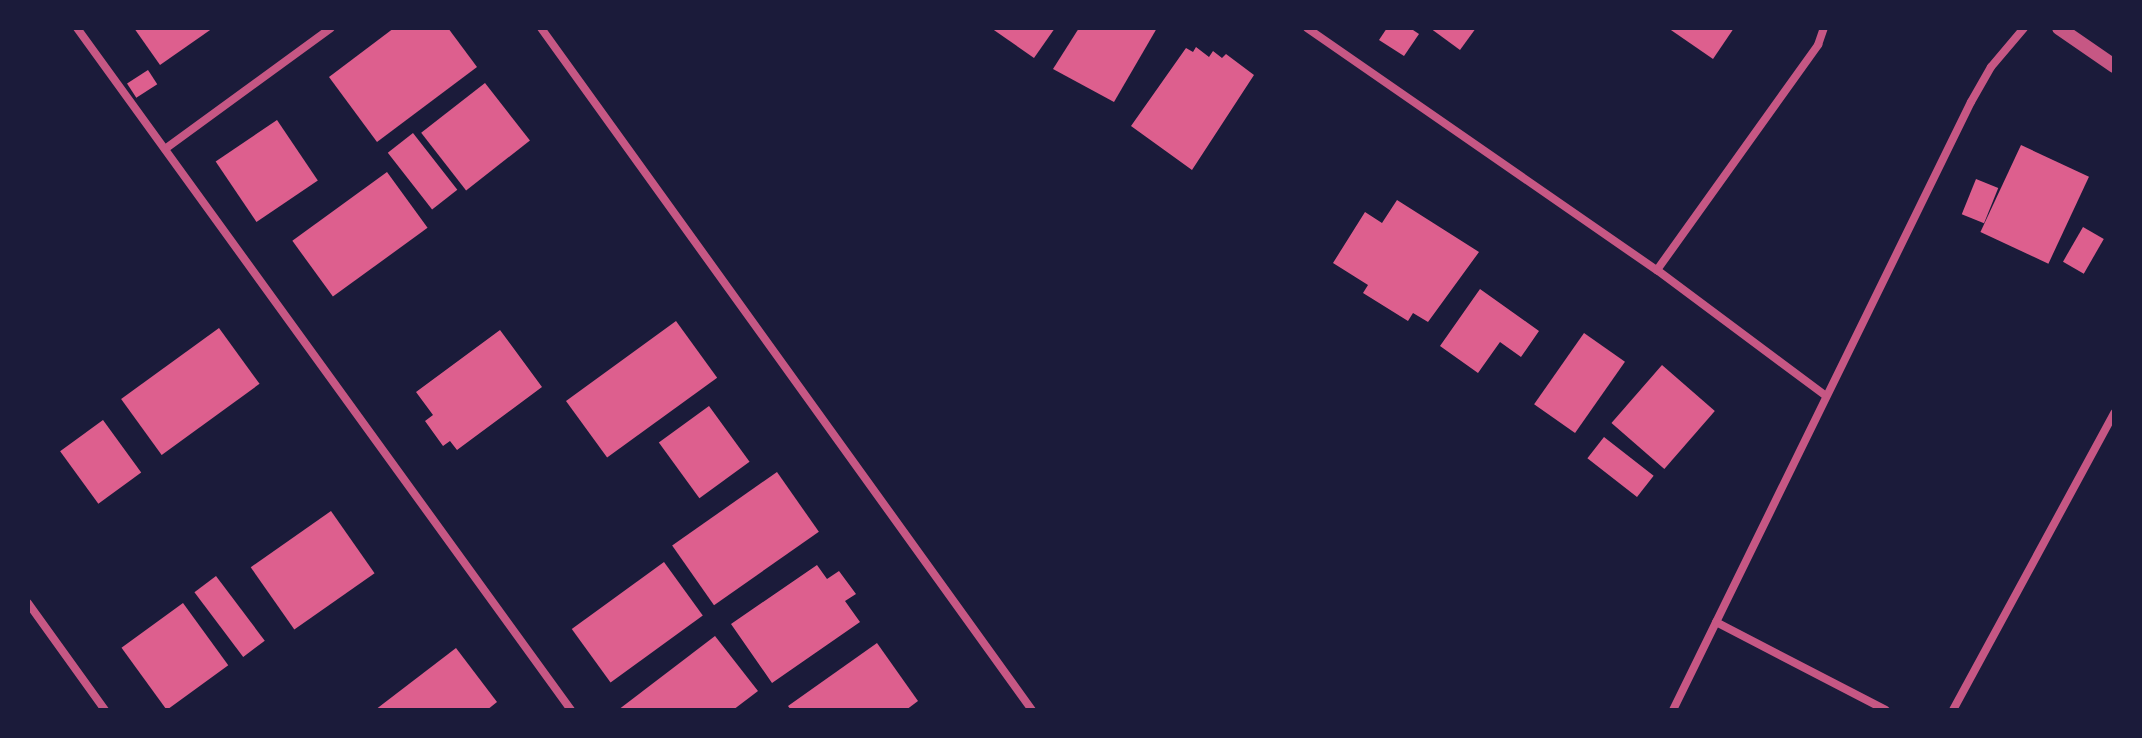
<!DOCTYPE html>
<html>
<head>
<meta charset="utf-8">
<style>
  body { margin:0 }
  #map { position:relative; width:2142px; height:738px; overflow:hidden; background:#1b1b3a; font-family:Roboto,sans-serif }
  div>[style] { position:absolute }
  .building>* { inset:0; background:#dd5f8e; transform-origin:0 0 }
  .minor>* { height:8px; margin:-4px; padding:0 4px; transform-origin:4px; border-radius:4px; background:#c65784 }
  .tertiary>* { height:14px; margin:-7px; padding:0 7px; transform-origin:7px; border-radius:7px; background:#c65784 }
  span { translate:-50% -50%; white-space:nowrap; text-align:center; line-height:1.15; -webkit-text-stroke:7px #1b1b3a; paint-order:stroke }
  .frame { position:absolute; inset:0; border:30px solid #1b1b3a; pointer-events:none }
</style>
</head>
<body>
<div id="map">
  <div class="building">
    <div style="clip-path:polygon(134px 28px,213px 28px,160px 65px)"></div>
    <div style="clip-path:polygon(394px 28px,448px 28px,477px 67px,377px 142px,329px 77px)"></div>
    <div style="clip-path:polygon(991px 28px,1055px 28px,1034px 58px)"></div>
    <div style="clip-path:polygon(1079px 28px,1157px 28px,1114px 102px,1053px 69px)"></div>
    <div style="clip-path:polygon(1387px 28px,1410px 28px,1419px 34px,1404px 56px,1379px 40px)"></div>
    <div style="clip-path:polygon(1430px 28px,1476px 28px,1460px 50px)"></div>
    <div style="clip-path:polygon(1668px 28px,1734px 28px,1713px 59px)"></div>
    <div style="clip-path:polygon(1196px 47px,1209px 57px,1213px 51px,1222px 58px,1226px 54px,1254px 75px,1192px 170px,1131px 126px,1186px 48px,1193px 52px)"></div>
    <div style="left:148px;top:70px;width:17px;height:25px;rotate:57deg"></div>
    <div style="left:485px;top:83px;width:73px;height:81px;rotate:52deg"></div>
    <div style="left:277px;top:120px;width:73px;height:74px;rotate:56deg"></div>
    <div style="left:413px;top:133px;width:72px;height:32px;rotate:52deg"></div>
    <div style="left:2021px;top:145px;width:75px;height:96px;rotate:25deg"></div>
    <div style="left:387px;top:172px;width:69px;height:117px;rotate:54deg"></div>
    <div style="left:1976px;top:179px;width:24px;height:38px;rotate:22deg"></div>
    <div style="clip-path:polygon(1397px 200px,1479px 252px,1428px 322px,1413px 313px,1408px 321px,1363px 293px,1368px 285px,1333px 263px,1365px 212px,1382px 223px)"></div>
    <div style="left:2083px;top:227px;width:24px;height:40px;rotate:30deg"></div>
    <div style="clip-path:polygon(1480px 289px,1539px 331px,1521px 357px,1500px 342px,1478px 373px,1440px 346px)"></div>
    <div style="left:676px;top:321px;width:70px;height:136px;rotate:54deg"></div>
    <div style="left:219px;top:328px;width:69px;height:121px;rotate:54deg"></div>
    <div style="clip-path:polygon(500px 330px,542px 387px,457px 450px,450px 441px,443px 446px,425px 421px,433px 415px,416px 392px)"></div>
    <div style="left:1584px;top:333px;width:50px;height:87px;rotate:35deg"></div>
    <div style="left:1662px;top:365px;width:70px;height:77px;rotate:41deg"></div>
    <div style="left:709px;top:406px;width:69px;height:62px;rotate:54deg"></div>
    <div style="left:103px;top:420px;width:65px;height:53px;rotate:54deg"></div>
    <div style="left:1604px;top:437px;width:63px;height:27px;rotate:38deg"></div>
    <div style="left:777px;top:472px;width:73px;height:128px;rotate:55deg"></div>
    <div style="left:331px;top:511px;width:76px;height:98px;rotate:55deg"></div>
    <div style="left:664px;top:562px;width:66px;height:114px;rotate:54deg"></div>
    <div style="clip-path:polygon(817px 565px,827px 579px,839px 571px,856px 594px,845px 601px,860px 622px,772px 683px,731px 624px)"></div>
    <div style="left:216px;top:576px;width:81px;height:27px;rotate:53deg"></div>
    <div style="left:183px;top:603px;width:77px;height:76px;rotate:54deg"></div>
    <div style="clip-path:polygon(715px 636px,758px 691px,733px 710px,618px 710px)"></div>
    <div style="clip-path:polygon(877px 643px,918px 701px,906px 710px,791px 710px,788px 706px)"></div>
    <div style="clip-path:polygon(456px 648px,497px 702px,487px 710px,375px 710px)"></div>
  </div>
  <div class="minor">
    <div style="left:77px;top:28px;width:842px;rotate:54.08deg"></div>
    <div style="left:541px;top:28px;width:840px;rotate:54.25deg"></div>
    <div style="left:1307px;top:28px;width:426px;rotate:34.7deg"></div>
    <div style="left:1657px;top:270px;width:209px;rotate:36.7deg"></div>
    <div style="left:165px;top:149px;width:205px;rotate:-36.1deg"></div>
    <div style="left:1657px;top:270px;width:277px;rotate:-54.4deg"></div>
    <div style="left:1818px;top:45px;width:18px;rotate:-71deg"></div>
    <div style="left:28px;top:603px;width:132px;rotate:54.3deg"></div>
    <div style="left:1716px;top:622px;width:191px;rotate:27.4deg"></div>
    <div style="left:1673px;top:710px;width:677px;rotate:-63.89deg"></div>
    <div style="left:1971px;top:102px;width:40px;rotate:-60.3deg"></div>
    <div style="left:1991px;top:67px;width:51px;rotate:-49.8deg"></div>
    <div style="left:1953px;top:710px;width:338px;rotate:-61.5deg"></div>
  </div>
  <div class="tertiary">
    <div style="left:2059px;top:28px;width:67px;rotate:34.6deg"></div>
  </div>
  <div class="frame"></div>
</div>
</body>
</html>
